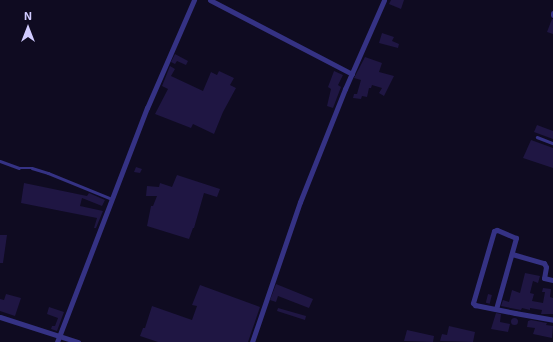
<!DOCTYPE html>
<html>
<head>
<meta charset="utf-8">
<style>
  body { margin:0 }
  #map { position:relative; width:553px; height:342px; overflow:hidden; background:#0f0b21; font-family:"Exo 2",sans-serif }
  div>[style] { position:absolute }
  .building>* { inset:0; background:#1f1643; transform-origin:0 0 }
  .round { border-radius:50% }
  .service>* { height:2.5px; margin:-1.25px; padding:0 1.25px; transform-origin:1.25px; border-radius:1.25px; background:#353284 }
  .minor>* { height:5px; margin:-2.5px; padding:0 2.5px; transform-origin:2.5px; border-radius:2.5px; background:#353284 }
  span { translate:-50% -50%; white-space:nowrap; text-align:center; line-height:1.15; -webkit-text-stroke:3px #0f0b21; paint-order:stroke }
  .north { position:absolute; left:8px; top:8px; width:40px; height:40px; -webkit-text-stroke:3px #0f0b21; paint-order:stroke; rotate:0deg; font-size:11px; font-weight:700; line-height:16px; text-align:center; color:#d1cbff }
  .north::after { content:''; display:block; margin:auto; width:14px; height:18px; background:#d1cbff; clip-path:polygon(50% 0,100% 100%,50% 72%,0 100%) }
</style>
</head>
<body>
<div id="map">
  <div class="building">
    <div style="clip-path:polygon(391px 0,404px 0,401px 9px,389px 4px)"></div>
    <div style="clip-path:polygon(552px 19px,553px 19px,553px 34px,547px 32px)"></div>
    <div style="clip-path:polygon(382px 33px,394px 37px,392px 41px,399px 44px,398px 48px,379px 43px)"></div>
    <div style="clip-path:polygon(175px 54px,188px 61px,186px 65px,177px 61px,175px 64px,171px 62px)"></div>
    <div style="clip-path:polygon(365px 57px,382px 63px,379px 72px,394px 76px,384px 96px,379px 93px,382px 88px,372px 85px,371px 88px,369px 88px,367px 97px,362px 96px,361px 99px,353px 98px,354px 94px,357px 94px,361px 80px,354px 78px)"></div>
    <div style="clip-path:polygon(170px 66px,175px 69px,171px 76px,203px 91px,211px 72px,217px 75px,219px 71px,234px 78px,230px 85px,236px 88px,223px 112px,214px 134px,193px 124px,191px 128px,155px 114px,168px 89px,162px 86px)"></div>
    <div style="clip-path:polygon(334px 71px,343px 75px,338px 85px,341px 87px,333px 108px,327px 106px,331px 89px,328px 87px)"></div>
    <div style="clip-path:polygon(537px 125px,553px 131px,553px 139px,534px 132px)"></div>
    <div style="clip-path:polygon(531px 140px,553px 148px,553px 168px,523px 158px)"></div>
    <div style="clip-path:polygon(136px 167px,142px 169px,140px 173px,134px 172px)"></div>
    <div style="clip-path:polygon(177px 175px,220px 189px,217px 197px,204px 193px,194px 228px,193px 228px,189px 239px,147px 226px,151px 206px,153px 206px,157px 196px,146px 196px,147px 186px,159px 187px,160px 183px,172px 187px)"></div>
    <div style="clip-path:polygon(24px 183px,87px 196px,89px 193px,105px 200px,102px 206px,82px 198px,80px 206px,103px 211px,96px 228px,94px 228px,97px 218px,21px 203px)"></div>
    <div style="clip-path:polygon(0 235px,7px 235px,3px 263px,0 263px)"></div>
    <div style="clip-path:polygon(525px 273px,540px 276px,538px 283px,533px 281px,530px 293px,534px 294px,532px 301px,543px 303px,545px 292px,542px 292px,543px 288px,551px 289px,550px 297px,553px 298px,553px 314px,541px 314px,542px 310px,530px 308px,530px 310px,522px 308px,521px 310px,501px 306px,503px 300px,509px 302px,512px 290px,520px 293px)"></div>
    <div style="clip-path:polygon(276px 284px,313px 299px,309px 308px,278px 296px,276px 302px,270px 300px)"></div>
    <div style="clip-path:polygon(200px 285px,260px 307px,248px 342px,158px 342px,140px 336px,143px 328px,145px 328px,152px 306px,192px 320px,197px 306px,192px 305px)"></div>
    <div style="clip-path:polygon(6px 294px,21px 298px,15px 316px,0 311px,0 299px,4px 300px)"></div>
    <div style="left:488px;top:294px;width:4px;height:9px;rotate:14deg"></div>
    <div style="clip-path:polygon(49px 307px,64px 312px,57px 331px,51px 329px,52px 326px,55px 326px,58px 318px,47px 314px)"></div>
    <div style="clip-path:polygon(278px 308px,306px 316px,305px 320px,277px 311px)"></div>
    <div style="clip-path:polygon(496px 313px,501px 314px,500px 322px,510px 324px,508px 332px,491px 329px)"></div>
    <div class="round" style="left:510.5px;top:317.5px;width:7px;height:7px"></div>
    <div style="clip-path:polygon(531px 320px,547px 323px,546px 325px,553px 326px,552px 338px,533px 334px,535px 328px,527px 327px,528px 321px)"></div>
    <div style="clip-path:polygon(449px 326px,475px 332px,473px 342px,440px 341px,442px 334px,447px 335px)"></div>
    <div style="clip-path:polygon(407px 330px,434px 336px,433px 342px,404px 341px)"></div>
  </div>
  <div class="service">
    <div style="left:537px;top:137px;width:17px;rotate:21deg"></div>
    <div style="left:0;top:161px;width:20px;rotate:20deg"></div>
    <div style="left:19px;top:168px;width:13px"></div>
    <div style="left:32px;top:168px;width:17px;rotate:17deg"></div>
    <div style="left:48px;top:173px;width:69px;rotate:22.1deg"></div>
  </div>
  <div class="minor">
    <div style="left:210px;top:0;width:160px;rotate:27.5deg"></div>
    <div style="left:553px;top:15px;width:2px;rotate:-90deg"></div>
    <div style="left:512px;top:254px;width:33px;rotate:16deg"></div>
    <div style="left:544px;top:263px;width:4px;rotate:63deg"></div>
    <div style="left:546px;top:267px;width:11px;rotate:100deg"></div>
    <div style="left:544px;top:278px;width:9px;rotate:13deg"></div>
    <div style="left:496px;top:309px;width:74px;rotate:-74.3deg"></div>
    <div style="left:516px;top:238px;width:21px;rotate:-157deg"></div>
    <div style="left:497px;top:230px;width:3px;rotate:162deg"></div>
    <div style="left:494px;top:231px;width:75px;rotate:106.3deg"></div>
    <div style="left:473px;top:303px;width:3px;rotate:45deg"></div>
    <div style="left:475px;top:305px;width:41px;rotate:11.3deg"></div>
    <div style="left:515px;top:313px;width:39px;rotate:10deg"></div>
    <div style="left:0;top:317px;width:82px;rotate:17.8deg"></div>
    <div style="left:57px;top:342px;width:251px;rotate:-69deg"></div>
    <div style="left:147px;top:108px;width:118px;rotate:-66.5deg"></div>
    <div style="left:252px;top:342px;width:148px;rotate:-71.1deg"></div>
    <div style="left:300px;top:202px;width:122px;rotate:-68.3deg"></div>
    <div style="left:345px;top:89px;width:97px;rotate:-66.3deg"></div>
  </div>
  <div class="north">N</div>
</div>
</body>
</html>
